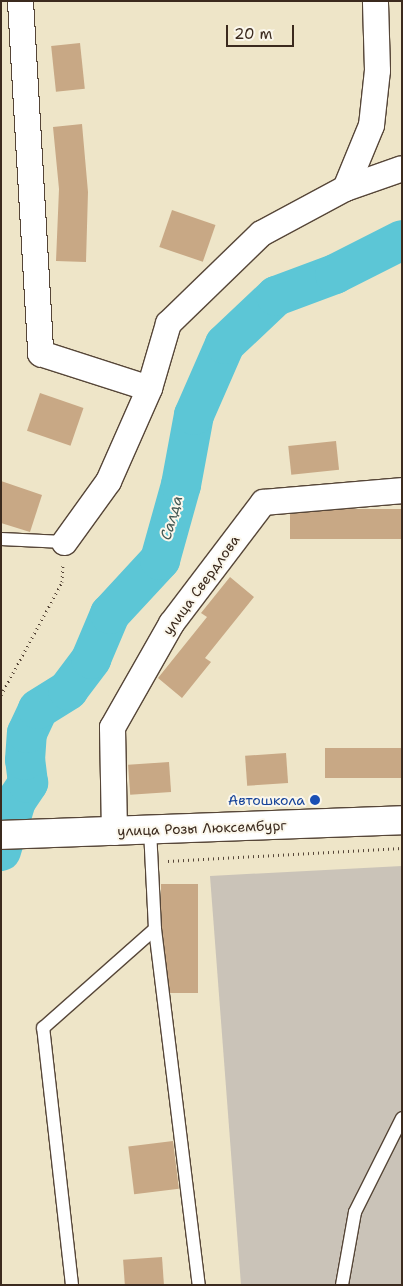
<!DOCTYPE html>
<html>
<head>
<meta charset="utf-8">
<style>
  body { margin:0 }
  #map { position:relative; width:403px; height:1286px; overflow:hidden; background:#eee5c8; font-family:"Shantell Sans",sans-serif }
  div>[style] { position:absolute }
  .industrial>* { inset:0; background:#cac3b8 }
  .river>* { height:40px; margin:-20px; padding:0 20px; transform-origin:20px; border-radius:20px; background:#5cc6d6 }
  .building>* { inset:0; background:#c8a885; transform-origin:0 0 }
  .path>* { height:3px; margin-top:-1.5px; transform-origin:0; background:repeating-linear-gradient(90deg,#564638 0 1px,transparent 0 5px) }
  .roads { filter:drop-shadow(1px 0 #564638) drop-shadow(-1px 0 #564638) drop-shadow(0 1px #564638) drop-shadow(0 -1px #564638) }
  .service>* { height:12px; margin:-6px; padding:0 6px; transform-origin:6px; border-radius:6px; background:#fff }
  .minor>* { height:25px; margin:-12.5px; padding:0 12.5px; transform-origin:12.5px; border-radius:12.5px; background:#fff }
  .tertiary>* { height:28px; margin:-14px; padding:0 14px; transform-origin:14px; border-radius:14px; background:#fff }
  .dots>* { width:14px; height:14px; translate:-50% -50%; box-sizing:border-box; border:2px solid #fbf7ec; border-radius:50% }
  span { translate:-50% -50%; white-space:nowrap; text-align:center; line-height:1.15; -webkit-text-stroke:4px #fbf7ec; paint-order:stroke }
  .street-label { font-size:14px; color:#3b2a1e }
  .transit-label { font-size:14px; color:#164399 }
  .right { translate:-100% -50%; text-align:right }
  .water-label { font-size:15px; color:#455955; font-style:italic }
  .frame { position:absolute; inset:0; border:2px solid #3b2a1e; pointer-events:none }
  .scale { position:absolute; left:226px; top:25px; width:68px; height:22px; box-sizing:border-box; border:2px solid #3b2a1e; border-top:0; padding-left:6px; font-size:15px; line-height:18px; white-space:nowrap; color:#3b2a1e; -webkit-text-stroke:4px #fbf7ec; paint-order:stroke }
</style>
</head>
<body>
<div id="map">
  <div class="industrial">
    <div style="clip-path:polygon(402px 866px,402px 1285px,241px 1285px,210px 876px)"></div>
  </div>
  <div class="river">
    <div style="left:1px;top:851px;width:52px;rotate:-73.3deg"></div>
    <div style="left:16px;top:801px;width:22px;rotate:-56deg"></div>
    <div style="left:28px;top:783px;width:23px;rotate:-97deg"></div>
    <div style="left:25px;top:760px;width:27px;rotate:-86deg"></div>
    <div style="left:27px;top:733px;width:26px;rotate:-65deg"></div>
    <div style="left:38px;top:709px;width:36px;rotate:-32deg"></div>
    <div style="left:68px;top:690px;width:39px;rotate:-53deg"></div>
    <div style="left:91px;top:659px;width:49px;rotate:-67.1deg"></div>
    <div style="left:110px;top:614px;width:74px;rotate:-47.2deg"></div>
    <div style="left:160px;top:560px;width:78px;rotate:-74.4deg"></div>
    <div style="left:181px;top:485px;width:71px;rotate:-79.5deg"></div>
    <div style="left:194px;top:415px;width:77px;rotate:-66.4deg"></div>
    <div style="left:225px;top:344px;width:70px;rotate:-43.3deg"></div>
    <div style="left:276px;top:296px;width:63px;rotate:-20.4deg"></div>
    <div style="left:335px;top:274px;width:75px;rotate:-26.9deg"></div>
  </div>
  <div class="building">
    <div style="left:80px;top:43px;width:46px;height:29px;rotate:84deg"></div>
    <div style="clip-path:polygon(82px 124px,88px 192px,86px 262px,56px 261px,59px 189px,53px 127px)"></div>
    <div style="left:172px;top:210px;width:46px;height:39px;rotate:19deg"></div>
    <div style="left:40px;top:393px;width:46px;height:40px;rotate:19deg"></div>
    <div style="left:336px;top:441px;width:29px;height:48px;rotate:84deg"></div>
    <div style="clip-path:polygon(1px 481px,42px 495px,30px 532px,1px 523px)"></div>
    <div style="left:402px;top:509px;width:30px;height:112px;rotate:90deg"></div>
    <div style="clip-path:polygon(230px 577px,254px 597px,205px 658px,211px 662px,182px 698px,158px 678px,207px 617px,201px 613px)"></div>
    <div style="left:402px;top:748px;width:30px;height:77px;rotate:90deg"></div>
    <div style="left:286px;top:753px;width:30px;height:41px;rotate:86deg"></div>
    <div style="left:169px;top:762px;width:30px;height:41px;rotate:86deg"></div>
    <div style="left:161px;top:884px;width:37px;height:109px"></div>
    <div style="left:173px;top:1141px;width:48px;height:45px;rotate:83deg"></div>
    <div style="left:162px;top:1257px;width:28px;height:39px;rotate:86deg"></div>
  </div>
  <div class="path">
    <div style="left:1px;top:695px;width:128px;rotate:-61.6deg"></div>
    <div style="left:62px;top:582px;width:17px;rotate:-87deg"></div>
    <div style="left:168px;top:861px;width:234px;rotate:-3.2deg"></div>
  </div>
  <div class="roads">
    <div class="service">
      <div style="left:1px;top:539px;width:63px;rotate:2.7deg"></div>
      <div style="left:150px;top:830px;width:99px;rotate:87.1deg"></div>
      <div style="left:155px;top:929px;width:359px;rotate:83deg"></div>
      <div style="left:72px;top:1285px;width:259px;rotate:-96.4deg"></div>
      <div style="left:43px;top:1028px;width:149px;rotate:-41.5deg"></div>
      <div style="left:342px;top:1285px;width:74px;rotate:-79.9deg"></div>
      <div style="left:355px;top:1212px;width:105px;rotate:-63.4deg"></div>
    </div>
    <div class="minor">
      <div style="left:20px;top:1px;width:353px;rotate:86.7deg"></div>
      <div style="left:40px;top:353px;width:114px;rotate:17.8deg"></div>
      <div style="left:345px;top:188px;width:68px;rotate:-67.6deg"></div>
      <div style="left:371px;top:125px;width:55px;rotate:-83.8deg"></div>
      <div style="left:377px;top:70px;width:69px;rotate:-91.7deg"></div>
      <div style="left:64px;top:542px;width:75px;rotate:-54.2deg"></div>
      <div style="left:108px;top:481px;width:102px;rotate:-66.2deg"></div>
      <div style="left:149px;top:388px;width:68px;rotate:-73.7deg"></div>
      <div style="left:168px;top:323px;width:129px;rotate:-44.1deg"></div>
      <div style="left:261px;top:233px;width:95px;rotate:-28.2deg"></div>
      <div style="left:345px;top:188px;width:60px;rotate:-19.3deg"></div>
      <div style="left:114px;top:832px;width:105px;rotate:-91.1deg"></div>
      <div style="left:112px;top:727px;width:120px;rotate:-60.4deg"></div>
      <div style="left:171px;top:623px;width:152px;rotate:-52.8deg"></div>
      <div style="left:263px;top:502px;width:140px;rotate:-4.9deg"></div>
    </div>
    <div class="tertiary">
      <div style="left:1px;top:835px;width:401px;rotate:-2.1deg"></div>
    </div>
  </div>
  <div class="dots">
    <div style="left:315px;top:800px;background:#1a4fb4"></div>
  </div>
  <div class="street-label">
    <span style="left:201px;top:585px;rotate:-54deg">улица Свердлова</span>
    <span style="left:202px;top:828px;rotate:-2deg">улица Розы Люксембург</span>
  </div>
  <div class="transit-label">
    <span class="right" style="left:305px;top:800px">Автошкола</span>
  </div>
  <div class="water-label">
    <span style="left:172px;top:518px;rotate:-74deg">Салда</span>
  </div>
  <div class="frame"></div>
  <div class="scale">20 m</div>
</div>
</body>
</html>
